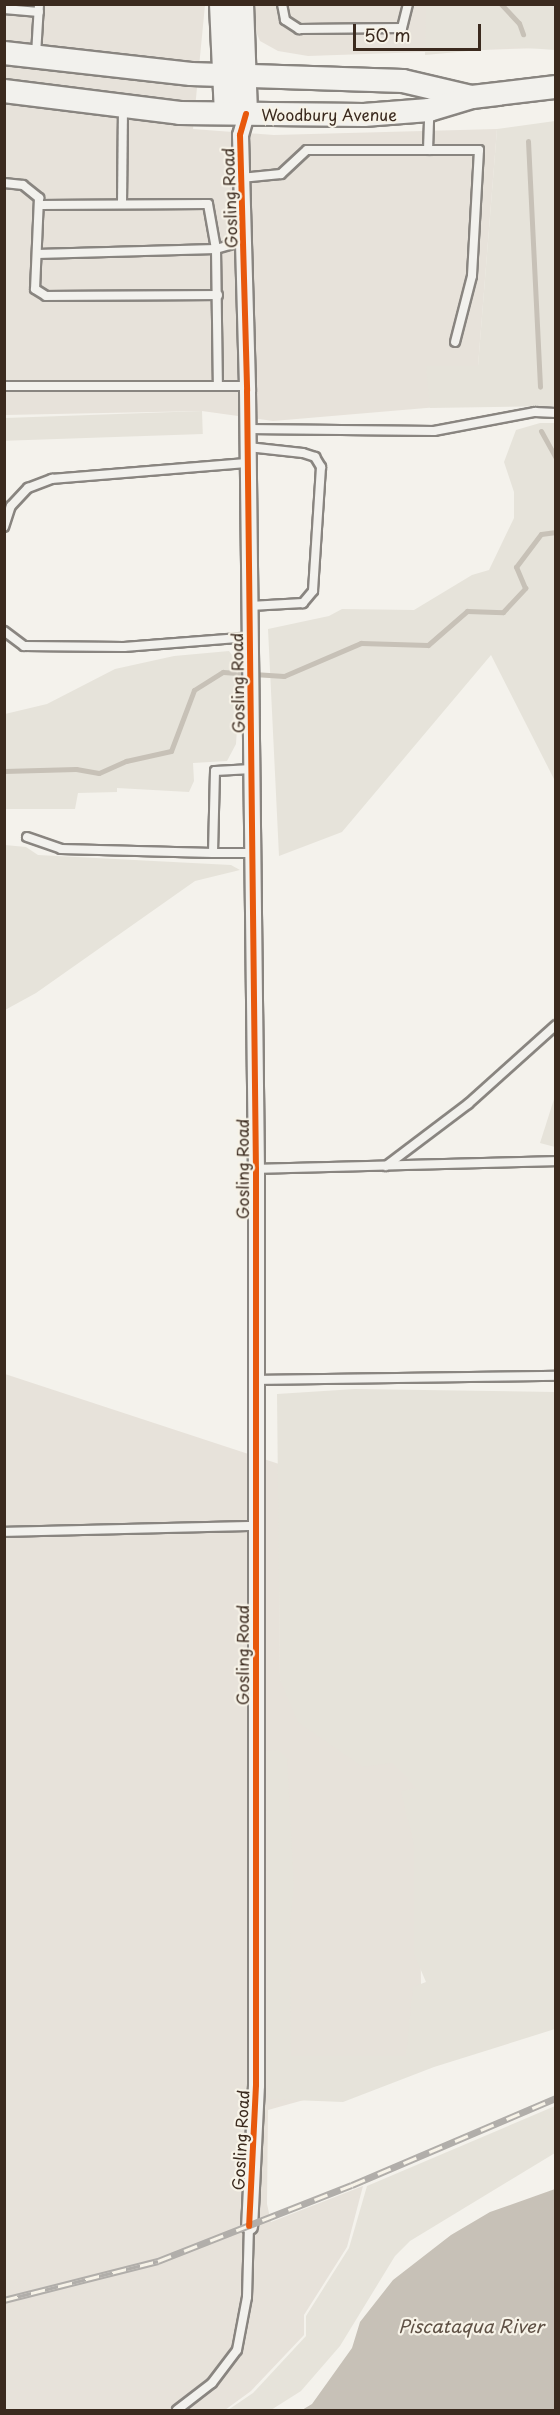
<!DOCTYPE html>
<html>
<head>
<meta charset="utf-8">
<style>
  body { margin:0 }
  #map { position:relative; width:560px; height:2415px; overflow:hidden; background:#f4f2ec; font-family:"Playpen Sans",sans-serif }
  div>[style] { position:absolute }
  .built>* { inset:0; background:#e7e2da }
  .green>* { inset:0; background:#e6e3da; transform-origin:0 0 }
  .water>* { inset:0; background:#c7c1b7 }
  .stream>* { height:5px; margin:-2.5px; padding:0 2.5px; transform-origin:2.5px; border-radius:2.5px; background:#c7c1b7 }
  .roads { filter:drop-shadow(2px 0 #898580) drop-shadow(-2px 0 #898580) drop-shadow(0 2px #898580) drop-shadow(0 -2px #898580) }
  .service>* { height:8px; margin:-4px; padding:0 4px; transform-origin:4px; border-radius:4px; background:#f2f1ed }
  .minor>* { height:15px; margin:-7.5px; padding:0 7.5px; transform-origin:7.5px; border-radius:7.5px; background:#f2f1ed }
  .secondary>* { height:22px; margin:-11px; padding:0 11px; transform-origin:11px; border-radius:11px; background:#f2f1ed }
  .rail>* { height:7px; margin-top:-3.5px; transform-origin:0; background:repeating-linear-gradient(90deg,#f7f3e8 0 14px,#b1aeaa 0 28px); box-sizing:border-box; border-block:2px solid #b1aeaa }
  .cycleway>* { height:6px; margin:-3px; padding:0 3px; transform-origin:3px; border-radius:3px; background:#e8590c }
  span { translate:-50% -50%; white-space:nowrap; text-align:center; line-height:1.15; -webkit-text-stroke:4.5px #f7f3e8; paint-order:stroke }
  .street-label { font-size:16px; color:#3b2a1e }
  .water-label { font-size:18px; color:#5f5145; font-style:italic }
  .frame { position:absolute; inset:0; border:6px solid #3b2a1e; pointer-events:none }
  .scale { position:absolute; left:353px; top:24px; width:128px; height:27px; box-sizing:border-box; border:3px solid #3b2a1e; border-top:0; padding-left:8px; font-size:18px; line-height:21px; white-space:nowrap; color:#3b2a1e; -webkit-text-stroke:4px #f7f3e8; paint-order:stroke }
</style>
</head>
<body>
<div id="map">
  <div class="built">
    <div style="clip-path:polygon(4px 5px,205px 5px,193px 129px,274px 135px,497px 129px,478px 366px,438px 407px,273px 421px,202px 411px,5px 415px)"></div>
    <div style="clip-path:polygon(253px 5px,555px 5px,540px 48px,308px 56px,278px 51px,260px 41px,252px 22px)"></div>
    <div style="clip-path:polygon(5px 1374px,279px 1464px,280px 1680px,418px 1738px,422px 2067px,268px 2110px,267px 2204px,271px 2222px,363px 2186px,347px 2247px,304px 2315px,304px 2335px,251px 2391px,225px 2410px,5px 2410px)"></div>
  </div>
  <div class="green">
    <div style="clip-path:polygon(426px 5px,555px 5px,555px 50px,513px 47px,425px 55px)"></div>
    <div style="clip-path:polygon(555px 121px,555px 406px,430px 408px,426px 366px,478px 366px,497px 129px)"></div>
    <div style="left:202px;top:411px;width:23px;height:197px;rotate:88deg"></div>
    <div style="clip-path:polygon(540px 423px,556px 423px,555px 781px,491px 655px,342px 832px,279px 856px,268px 629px,329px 616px,342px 609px,414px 610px,472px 575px,489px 570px,514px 518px,514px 492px,504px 462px,516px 430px)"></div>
    <div style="clip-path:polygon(229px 651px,241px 667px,236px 744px,227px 761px,193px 763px,194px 781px,189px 792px,117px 788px,117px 792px,78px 793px,75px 809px,5px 809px,5px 714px,47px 704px,115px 669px,174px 656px)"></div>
    <div style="clip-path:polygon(5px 845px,26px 847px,38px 855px,231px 865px,240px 870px,195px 881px,36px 993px,5px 1010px)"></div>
    <div style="clip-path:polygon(555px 1096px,555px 1147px,540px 1143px)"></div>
    <div style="clip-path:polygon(355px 1389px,555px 1392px,555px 2029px,434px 2067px,343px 2102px,268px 2099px,266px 1751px,279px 1750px,287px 1758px,294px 1887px,290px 1922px,291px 2056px,406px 2056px,413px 1987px,426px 1982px,414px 1954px,414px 1845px,401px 1791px,417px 1788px,392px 1763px,363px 1767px,298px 1722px,280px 1680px,277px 1394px)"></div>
    <div style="clip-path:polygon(555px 2106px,555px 2153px,410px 2241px,395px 2256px,340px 2346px,301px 2391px,271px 2410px,228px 2410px,253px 2393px,306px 2336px,306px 2316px,349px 2248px,367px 2186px)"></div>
  </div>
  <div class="water">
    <div style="clip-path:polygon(555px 2189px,555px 2410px,302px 2410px,312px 2404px,352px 2348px,360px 2322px,393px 2280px,451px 2235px,490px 2212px)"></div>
  </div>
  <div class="stream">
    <div style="left:501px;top:4px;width:26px;rotate:47deg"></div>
    <div style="left:519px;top:23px;width:12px;rotate:70deg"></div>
    <div style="left:528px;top:141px;width:246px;rotate:87.2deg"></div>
    <div style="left:541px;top:431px;width:31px;rotate:61deg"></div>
    <div style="left:4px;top:771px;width:72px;rotate:-1.6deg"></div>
    <div style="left:76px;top:769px;width:23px;rotate:10deg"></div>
    <div style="left:99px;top:773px;width:30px;rotate:-24deg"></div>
    <div style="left:126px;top:761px;width:46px;rotate:-12.5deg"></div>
    <div style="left:171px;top:751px;width:65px;rotate:-69.3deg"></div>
    <div style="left:194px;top:690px;width:34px;rotate:-32deg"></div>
    <div style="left:223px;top:672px;width:61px;rotate:3.8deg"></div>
    <div style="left:284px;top:676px;width:84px;rotate:-23.2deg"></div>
    <div style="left:361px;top:643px;width:67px;rotate:1.7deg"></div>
    <div style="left:428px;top:645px;width:52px;rotate:-41.1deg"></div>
    <div style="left:467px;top:611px;width:36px;rotate:2deg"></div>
    <div style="left:503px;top:612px;width:33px;rotate:-47deg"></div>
    <div style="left:525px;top:588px;width:23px;rotate:-113deg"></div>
    <div style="left:516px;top:567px;width:41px;rotate:-52.9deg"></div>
    <div style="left:541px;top:534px;width:15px;rotate:-8deg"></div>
  </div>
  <div class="roads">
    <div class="service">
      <div style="left:282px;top:4px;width:16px;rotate:79deg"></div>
      <div style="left:285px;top:20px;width:17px;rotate:33deg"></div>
      <div style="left:299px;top:29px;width:103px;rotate:-0.6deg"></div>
      <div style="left:402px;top:28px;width:25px;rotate:-76deg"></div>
      <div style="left:4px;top:9px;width:35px;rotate:5deg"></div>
      <div style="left:36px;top:55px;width:51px;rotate:-86.6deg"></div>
      <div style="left:428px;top:150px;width:38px;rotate:-88deg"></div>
      <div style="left:241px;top:178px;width:40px;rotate:-5.7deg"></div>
      <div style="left:281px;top:174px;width:35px;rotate:-43deg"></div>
      <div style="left:307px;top:150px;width:172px"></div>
      <div style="left:479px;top:150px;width:126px;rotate:93.2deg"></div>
      <div style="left:472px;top:276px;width:68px;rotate:104.4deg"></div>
      <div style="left:4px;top:183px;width:19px;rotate:6deg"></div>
      <div style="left:23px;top:185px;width:21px;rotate:39deg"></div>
      <div style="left:39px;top:198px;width:91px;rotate:92.5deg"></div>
      <div style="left:35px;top:289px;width:13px;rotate:32deg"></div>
      <div style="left:46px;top:296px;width:172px;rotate:-0.3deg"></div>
      <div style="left:122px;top:204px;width:94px;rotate:-89.4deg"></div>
      <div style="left:40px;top:205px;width:168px;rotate:-0.3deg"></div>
      <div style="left:208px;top:204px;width:46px;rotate:79.9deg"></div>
      <div style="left:216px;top:249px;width:136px;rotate:89.2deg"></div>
      <div style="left:37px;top:254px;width:179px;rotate:-1.6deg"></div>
      <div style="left:216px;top:249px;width:29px;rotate:-16deg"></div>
      <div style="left:4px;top:386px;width:243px"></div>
      <div style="left:248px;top:429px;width:186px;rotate:0.6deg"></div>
      <div style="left:434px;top:431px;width:103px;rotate:-10.7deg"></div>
      <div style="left:535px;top:412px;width:21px;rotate:3deg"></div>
      <div style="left:248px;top:447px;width:55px;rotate:6.2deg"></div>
      <div style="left:303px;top:453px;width:13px;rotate:18deg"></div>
      <div style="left:315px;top:457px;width:12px;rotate:59deg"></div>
      <div style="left:321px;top:467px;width:124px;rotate:93.7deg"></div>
      <div style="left:313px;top:591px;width:16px;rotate:130deg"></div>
      <div style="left:303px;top:603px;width:53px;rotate:176.8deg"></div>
      <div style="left:4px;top:527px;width:22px;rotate:-72deg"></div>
      <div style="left:11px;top:506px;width:25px;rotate:-47deg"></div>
      <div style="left:28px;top:488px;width:26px;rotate:-21deg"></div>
      <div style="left:52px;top:479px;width:197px;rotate:-4.7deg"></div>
      <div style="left:4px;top:631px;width:25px;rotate:37deg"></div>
      <div style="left:24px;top:646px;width:100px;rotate:0.6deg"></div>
      <div style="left:124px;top:647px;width:126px;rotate:-4.5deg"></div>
      <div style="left:252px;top:769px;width:37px;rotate:177deg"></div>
      <div style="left:215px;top:771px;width:82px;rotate:91.4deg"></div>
      <div style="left:213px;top:853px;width:39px"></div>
      <div style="left:27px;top:837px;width:36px;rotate:19deg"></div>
      <div style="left:61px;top:849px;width:152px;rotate:1.5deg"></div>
      <div style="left:386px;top:1166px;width:103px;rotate:-37.1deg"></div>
      <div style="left:468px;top:1104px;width:118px;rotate:-41.9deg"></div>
      <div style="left:256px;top:1169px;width:300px;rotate:-1.5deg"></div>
      <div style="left:256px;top:1380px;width:300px;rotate:-0.8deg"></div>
      <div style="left:4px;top:1532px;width:251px;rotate:-1.4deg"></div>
      <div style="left:177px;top:2410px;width:44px;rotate:-37.6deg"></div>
      <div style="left:212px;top:2383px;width:41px;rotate:-52.9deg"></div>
      <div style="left:237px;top:2350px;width:54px;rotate:-79.3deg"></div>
      <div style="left:247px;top:2297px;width:71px;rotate:-88.4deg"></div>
    </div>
    <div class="minor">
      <div style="left:246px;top:114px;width:22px;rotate:106deg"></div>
      <div style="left:240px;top:135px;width:256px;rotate:88.4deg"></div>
      <div style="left:247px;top:391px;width:778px;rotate:89.34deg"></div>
      <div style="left:256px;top:1169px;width:916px;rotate:90deg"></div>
      <div style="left:256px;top:2085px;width:141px;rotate:92.8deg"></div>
    </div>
    <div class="secondary">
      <div style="left:221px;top:4px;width:109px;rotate:87.4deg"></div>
      <div style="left:242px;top:4px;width:110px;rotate:87.9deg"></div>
      <div style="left:4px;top:53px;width:188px;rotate:6.4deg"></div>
      <div style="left:191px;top:74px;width:212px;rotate:1.9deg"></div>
      <div style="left:403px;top:81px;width:70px;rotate:13.2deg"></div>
      <div style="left:4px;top:91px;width:177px;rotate:7.1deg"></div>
      <div style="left:180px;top:113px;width:184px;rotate:0.6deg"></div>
      <div style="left:364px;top:115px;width:65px;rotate:-4.4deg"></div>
      <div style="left:429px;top:110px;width:45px;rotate:-16.8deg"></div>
      <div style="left:472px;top:97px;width:85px;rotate:-6.8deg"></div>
    </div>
  </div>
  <div class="rail">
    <div style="left:4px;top:2300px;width:159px;rotate:-14.2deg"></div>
    <div style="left:158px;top:2261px;width:208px;rotate:-21.4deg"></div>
    <div style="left:352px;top:2185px;width:222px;rotate:-23.1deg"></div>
  </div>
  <div class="cycleway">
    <div style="left:246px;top:114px;width:22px;rotate:106deg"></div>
    <div style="left:240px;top:135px;width:256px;rotate:88.4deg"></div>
    <div style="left:247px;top:391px;width:778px;rotate:89.34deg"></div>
    <div style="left:256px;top:1169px;width:916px;rotate:90deg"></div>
    <div style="left:256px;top:2085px;width:141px;rotate:92.8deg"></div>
  </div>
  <div class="street-label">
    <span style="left:329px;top:114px">Woodbury Avenue</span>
    <span style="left:229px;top:198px;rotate:-92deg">Gosling Road</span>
    <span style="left:237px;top:683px;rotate:-91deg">Gosling Road</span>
    <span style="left:242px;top:1169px;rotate:-90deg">Gosling Road</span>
    <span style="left:242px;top:1655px;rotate:-90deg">Gosling Road</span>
    <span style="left:240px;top:2140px;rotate:-87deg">Gosling Road</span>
  </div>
  <div class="water-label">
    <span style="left:471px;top:2326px">Piscataqua River</span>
  </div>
  <div class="frame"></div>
  <div class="scale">50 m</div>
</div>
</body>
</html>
